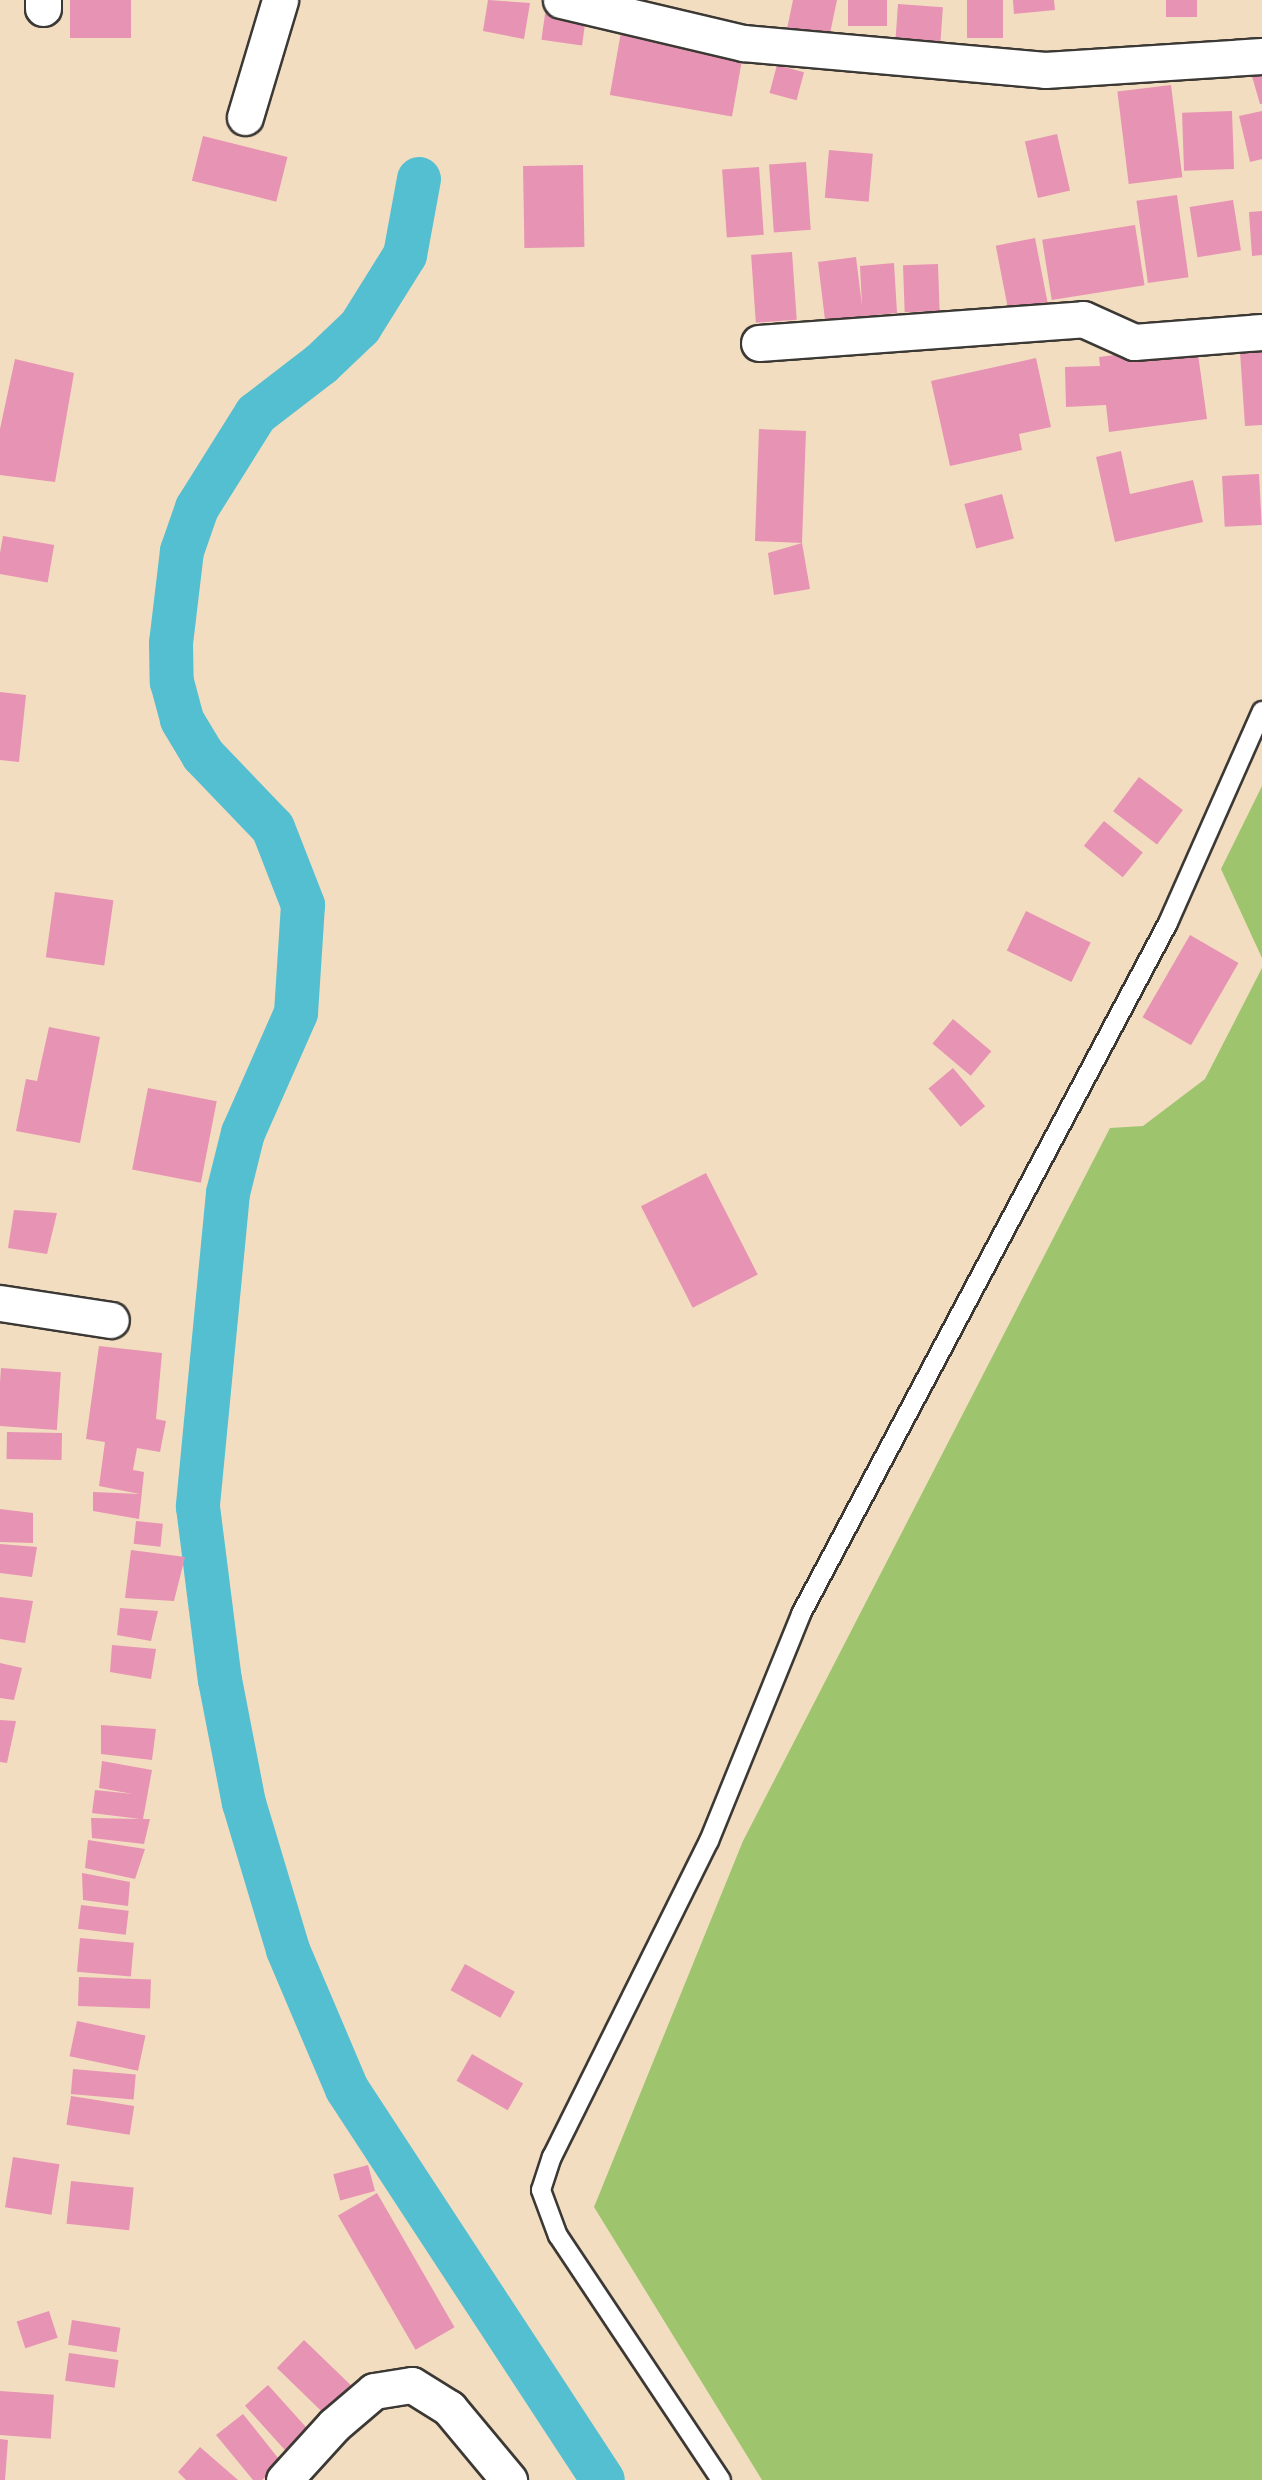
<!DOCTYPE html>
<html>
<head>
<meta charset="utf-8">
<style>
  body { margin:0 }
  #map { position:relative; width:1262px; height:2480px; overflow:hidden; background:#f2ddc0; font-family:"Playpen Sans",sans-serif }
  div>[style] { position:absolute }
  .green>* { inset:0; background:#9ec46e }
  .canal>* { height:44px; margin:-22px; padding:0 22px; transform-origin:22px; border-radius:22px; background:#54bfd0 }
  .building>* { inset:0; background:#e793b3; transform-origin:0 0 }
  .roads { filter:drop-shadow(2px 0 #3c3935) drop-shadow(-2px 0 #3c3935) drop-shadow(0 2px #3c3935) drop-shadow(0 -2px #3c3935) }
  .lane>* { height:18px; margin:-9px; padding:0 9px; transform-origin:9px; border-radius:9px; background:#fff }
  .street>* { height:35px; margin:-17.5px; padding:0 17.5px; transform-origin:17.5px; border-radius:17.5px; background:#fff }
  span { translate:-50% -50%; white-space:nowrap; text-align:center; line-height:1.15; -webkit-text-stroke:7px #f7f3e8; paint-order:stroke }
</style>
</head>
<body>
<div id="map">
  <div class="green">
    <div style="clip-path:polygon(1262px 786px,1262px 958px,1221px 869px)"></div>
    <div style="clip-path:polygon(1262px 968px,1262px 2480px,762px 2480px,594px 2207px,743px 1841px,1110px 1128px,1143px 1126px,1205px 1079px)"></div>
  </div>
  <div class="canal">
    <div style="left:419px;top:179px;width:77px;rotate:100.4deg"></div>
    <div style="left:405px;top:255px;width:85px;rotate:122deg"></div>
    <div style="left:360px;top:327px;width:54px;rotate:136.5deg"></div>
    <div style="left:321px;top:364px;width:82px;rotate:142.4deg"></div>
    <div style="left:256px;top:414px;width:111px;rotate:122.1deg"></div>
    <div style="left:197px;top:508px;width:46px;rotate:109.2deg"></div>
    <div style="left:182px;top:551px;width:93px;rotate:96.8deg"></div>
    <div style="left:171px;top:643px;width:39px;rotate:89deg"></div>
    <div style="left:172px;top:682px;width:39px;rotate:75deg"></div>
    <div style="left:182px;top:720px;width:41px;rotate:59deg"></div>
    <div style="left:203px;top:755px;width:101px;rotate:46.2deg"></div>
    <div style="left:273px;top:828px;width:83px;rotate:68.7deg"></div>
    <div style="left:303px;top:905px;width:108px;rotate:93.7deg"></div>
    <div style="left:296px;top:1013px;width:131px;rotate:113.8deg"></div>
    <div style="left:243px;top:1133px;width:62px;rotate:104deg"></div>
    <div style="left:228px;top:1193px;width:315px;rotate:95.5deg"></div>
    <div style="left:198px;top:1507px;width:174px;rotate:82.8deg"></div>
    <div style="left:220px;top:1680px;width:125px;rotate:79deg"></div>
    <div style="left:244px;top:1803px;width:153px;rotate:73.3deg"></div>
    <div style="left:288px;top:1950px;width:151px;rotate:67deg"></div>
    <div style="left:347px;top:2089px;width:467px;rotate:56.8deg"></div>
  </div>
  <div class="building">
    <div style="left:70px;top:0;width:61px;height:38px"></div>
    <div style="clip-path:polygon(488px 0,530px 3px,524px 39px,483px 31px)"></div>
    <div style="clip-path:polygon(793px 0,837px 0,829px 38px,787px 29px)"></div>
    <div style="left:848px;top:0;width:39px;height:26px"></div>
    <div style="left:967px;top:0;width:36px;height:38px"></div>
    <div style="clip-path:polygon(1013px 0,1054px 0,1055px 10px,1014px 14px)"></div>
    <div style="left:1166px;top:0;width:31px;height:17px"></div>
    <div style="left:898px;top:4px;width:45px;height:43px;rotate:4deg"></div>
    <div style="left:546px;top:7px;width:41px;height:33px;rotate:8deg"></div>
    <div style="left:621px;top:32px;width:124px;height:64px;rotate:10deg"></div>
    <div style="left:777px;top:65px;width:28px;height:29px;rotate:15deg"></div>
    <div style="clip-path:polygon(1262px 70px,1262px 104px,1260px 104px,1251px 73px)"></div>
    <div style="left:1171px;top:85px;width:93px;height:54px;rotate:83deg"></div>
    <div style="left:1232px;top:111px;width:58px;height:50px;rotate:88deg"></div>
    <div style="clip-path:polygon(1262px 111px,1262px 159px,1250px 162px,1239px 116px)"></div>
    <div style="left:1057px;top:134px;width:58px;height:33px;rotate:77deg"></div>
    <div style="left:203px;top:136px;width:87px;height:46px;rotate:14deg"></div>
    <div style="left:829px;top:150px;width:44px;height:48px;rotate:5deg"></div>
    <div style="left:806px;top:162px;width:68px;height:37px;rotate:86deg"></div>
    <div style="left:583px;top:165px;width:82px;height:60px;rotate:89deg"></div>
    <div style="left:759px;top:167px;width:68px;height:37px;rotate:86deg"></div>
    <div style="left:1177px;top:195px;width:83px;height:41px;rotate:82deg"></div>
    <div style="left:1233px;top:200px;width:51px;height:44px;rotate:81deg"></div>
    <div style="clip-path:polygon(1262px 211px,1262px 255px,1252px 256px,1249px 212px)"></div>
    <div style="left:1135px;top:225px;width:61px;height:94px;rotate:81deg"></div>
    <div style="left:1035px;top:238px;width:67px;height:40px;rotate:79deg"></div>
    <div style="left:792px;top:252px;width:68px;height:41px;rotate:86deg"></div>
    <div style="clip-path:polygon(856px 257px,862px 306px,860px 266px,894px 263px,897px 313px,825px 320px,818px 262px)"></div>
    <div style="left:938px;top:264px;width:47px;height:35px;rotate:88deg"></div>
    <div style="clip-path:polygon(1262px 350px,1262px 425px,1245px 426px,1240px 352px)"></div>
    <div style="clip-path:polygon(1146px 351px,1147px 361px,1198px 354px,1207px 419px,1109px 432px,1106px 405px,1066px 407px,1065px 367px,1100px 366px,1099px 357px)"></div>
    <div style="clip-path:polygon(1036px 358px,1051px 427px,1019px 434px,1022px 450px,950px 466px,931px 381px)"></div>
    <div style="clip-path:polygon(15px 359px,74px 373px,55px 482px,0 475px,0 429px)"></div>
    <div style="clip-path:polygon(759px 429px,806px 431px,802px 543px,810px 589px,774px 595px,768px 553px,802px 543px,755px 541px)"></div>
    <div style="clip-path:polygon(1121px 451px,1130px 494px,1193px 480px,1203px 522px,1115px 542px,1096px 457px)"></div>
    <div style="left:1259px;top:474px;width:51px;height:37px;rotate:87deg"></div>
    <div style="left:1002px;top:494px;width:46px;height:39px;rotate:75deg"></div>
    <div style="left:3px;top:536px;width:52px;height:38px;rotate:10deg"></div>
    <div style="clip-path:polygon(0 692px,26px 695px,19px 762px,0 760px)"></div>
    <div style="left:1139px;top:777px;width:55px;height:43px;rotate:37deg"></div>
    <div style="left:1104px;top:821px;width:50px;height:32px;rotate:39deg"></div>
    <div style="left:55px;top:892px;width:59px;height:66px;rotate:8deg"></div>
    <div style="left:1026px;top:911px;width:72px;height:44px;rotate:26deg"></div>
    <div style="left:1190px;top:935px;width:56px;height:95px;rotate:30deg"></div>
    <div style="left:953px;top:1019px;width:50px;height:32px;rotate:40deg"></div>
    <div style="clip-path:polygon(49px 1027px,100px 1037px,80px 1143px,16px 1131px,26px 1079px,37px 1081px)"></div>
    <div style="left:953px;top:1068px;width:50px;height:32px;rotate:50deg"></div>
    <div style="left:148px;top:1088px;width:70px;height:83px;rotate:11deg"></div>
    <div style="left:706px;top:1173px;width:114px;height:73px;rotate:63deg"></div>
    <div style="clip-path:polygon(14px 1210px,57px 1213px,47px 1254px,8px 1248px)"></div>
    <div style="clip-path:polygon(99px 1346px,162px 1353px,156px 1419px,166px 1421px,160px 1452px,137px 1448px,133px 1470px,144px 1472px,139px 1519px,93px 1511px,93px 1492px,140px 1494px,99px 1486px,105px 1442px,86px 1439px)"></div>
    <div style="left:1px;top:1368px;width:60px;height:58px;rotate:4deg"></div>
    <div style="left:7px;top:1432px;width:55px;height:27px;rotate:1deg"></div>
    <div style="clip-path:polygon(0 1509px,33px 1513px,33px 1543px,0 1542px)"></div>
    <div style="left:136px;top:1521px;width:27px;height:23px;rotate:6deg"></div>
    <div style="clip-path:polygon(0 1544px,37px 1547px,32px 1577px,0 1573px)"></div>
    <div style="clip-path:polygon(131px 1550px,185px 1557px,174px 1601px,125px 1598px)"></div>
    <div style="clip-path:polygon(0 1597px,33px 1601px,25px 1643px,0 1639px)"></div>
    <div style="clip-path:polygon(120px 1608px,158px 1611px,151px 1641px,117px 1635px)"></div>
    <div style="clip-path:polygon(112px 1645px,156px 1649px,151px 1679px,110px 1672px)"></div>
    <div style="clip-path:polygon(0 1663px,22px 1668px,14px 1700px,0 1698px)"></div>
    <div style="clip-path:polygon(0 1720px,16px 1721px,7px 1763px,0 1762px)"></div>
    <div style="clip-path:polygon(101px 1725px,156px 1729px,152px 1760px,101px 1754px)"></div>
    <div style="clip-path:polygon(102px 1761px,152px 1770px,143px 1819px,150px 1819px,144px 1844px,92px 1838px,91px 1818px,140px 1819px,92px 1813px,95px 1790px,133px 1794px,99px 1788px)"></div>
    <div style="clip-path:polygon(88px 1840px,145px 1849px,135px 1879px,85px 1868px)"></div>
    <div style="clip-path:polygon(82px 1873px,130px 1882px,128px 1906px,83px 1900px)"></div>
    <div style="left:81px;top:1905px;width:48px;height:24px;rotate:7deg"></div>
    <div style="left:80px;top:1938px;width:54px;height:34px;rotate:5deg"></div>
    <div style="left:465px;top:1964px;width:57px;height:30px;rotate:29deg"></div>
    <div style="left:79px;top:1977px;width:72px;height:29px;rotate:2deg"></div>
    <div style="left:77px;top:2021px;width:70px;height:36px;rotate:12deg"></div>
    <div style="left:472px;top:2054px;width:59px;height:31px;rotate:30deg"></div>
    <div style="left:73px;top:2069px;width:63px;height:25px;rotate:5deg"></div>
    <div style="left:71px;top:2096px;width:64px;height:29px;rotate:9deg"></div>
    <div style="left:13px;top:2157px;width:47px;height:51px;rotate:9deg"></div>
    <div style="left:368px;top:2165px;width:27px;height:36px;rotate:75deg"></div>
    <div style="left:71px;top:2181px;width:63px;height:43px;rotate:6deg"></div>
    <div style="left:377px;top:2193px;width:155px;height:45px;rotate:60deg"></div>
    <div style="left:49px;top:2311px;width:28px;height:34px;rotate:72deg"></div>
    <div style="left:72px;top:2320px;width:49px;height:25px;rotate:9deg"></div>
    <div style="left:304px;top:2340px;width:71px;height:39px;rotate:44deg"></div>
    <div style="left:69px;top:2353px;width:50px;height:28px;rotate:8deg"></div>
    <div style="left:268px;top:2385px;width:61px;height:31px;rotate:48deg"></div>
    <div style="left:0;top:2391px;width:54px;height:44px;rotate:4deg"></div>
    <div style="clip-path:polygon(243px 2414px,282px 2463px,262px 2480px,253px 2480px,216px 2435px)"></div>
    <div style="clip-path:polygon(0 2439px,8px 2440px,5px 2480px,0 2480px)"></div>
    <div style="clip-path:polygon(200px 2447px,238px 2480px,186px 2480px,178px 2472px)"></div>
  </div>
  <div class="roads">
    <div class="lane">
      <div style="left:721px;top:2480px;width:293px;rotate:-123.7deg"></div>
      <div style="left:558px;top:2236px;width:49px;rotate:-110.3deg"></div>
      <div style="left:541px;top:2190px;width:35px;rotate:-72deg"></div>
      <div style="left:552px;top:2157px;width:353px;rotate:-63.6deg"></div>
      <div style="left:709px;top:1841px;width:245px;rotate:-67.9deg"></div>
      <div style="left:801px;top:1614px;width:782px;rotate:-62.03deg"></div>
      <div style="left:1168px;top:923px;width:232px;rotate:-66.1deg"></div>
    </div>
    <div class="street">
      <div style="left:43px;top:0;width:8px;rotate:90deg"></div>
      <div style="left:561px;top:0;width:187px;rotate:13.3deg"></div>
      <div style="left:743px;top:43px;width:303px;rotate:5.1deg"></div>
      <div style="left:1045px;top:70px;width:217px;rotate:-3.7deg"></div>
      <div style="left:245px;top:117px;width:122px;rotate:-73.3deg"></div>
      <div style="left:759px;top:343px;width:325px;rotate:-4.2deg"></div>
      <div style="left:1083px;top:319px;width:56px;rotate:24.3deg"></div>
      <div style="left:1134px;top:342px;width:128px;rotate:-4.5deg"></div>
      <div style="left:0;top:1303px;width:112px;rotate:8.7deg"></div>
      <div style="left:284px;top:2480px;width:74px;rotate:-47.7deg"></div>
      <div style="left:334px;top:2425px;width:52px;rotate:-40.4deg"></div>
      <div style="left:374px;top:2391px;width:38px;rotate:-9deg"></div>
      <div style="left:412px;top:2385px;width:44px;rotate:31.9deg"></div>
      <div style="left:449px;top:2408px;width:94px;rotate:50.2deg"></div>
    </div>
  </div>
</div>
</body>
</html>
